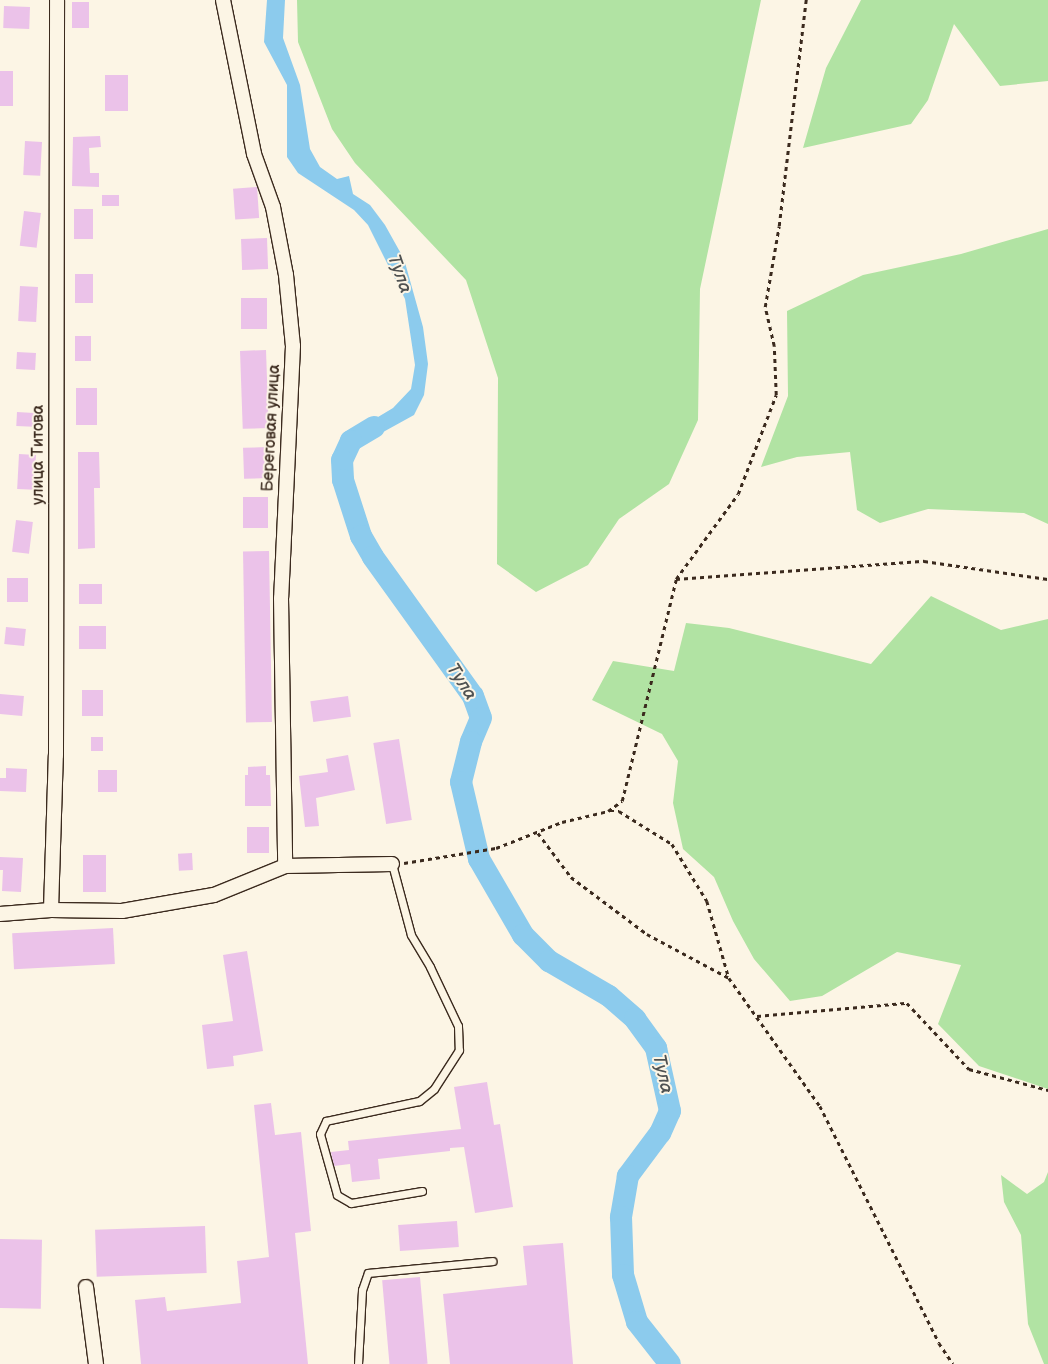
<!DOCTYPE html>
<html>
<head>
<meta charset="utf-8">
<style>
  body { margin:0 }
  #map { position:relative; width:1048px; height:1364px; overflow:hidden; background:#fcf5e5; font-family:"Balsamiq Sans",sans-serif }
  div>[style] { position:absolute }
  .green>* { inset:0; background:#b1e3a3 }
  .water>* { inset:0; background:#8ccbed }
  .river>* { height:22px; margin:-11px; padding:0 11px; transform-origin:11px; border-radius:11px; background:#8ccbed }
  .building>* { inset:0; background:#ebc2e9; transform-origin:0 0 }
  .path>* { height:2.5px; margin-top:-1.25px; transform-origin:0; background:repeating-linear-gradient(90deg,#3b2a1e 0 4px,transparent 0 8px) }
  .roads { filter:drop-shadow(1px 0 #3b2a1e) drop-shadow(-1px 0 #3b2a1e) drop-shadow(0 1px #3b2a1e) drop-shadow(0 -1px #3b2a1e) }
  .lane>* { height:7px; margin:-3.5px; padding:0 3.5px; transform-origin:3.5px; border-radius:3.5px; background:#fcf5e5 }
  .street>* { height:14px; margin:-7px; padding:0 7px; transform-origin:7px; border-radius:7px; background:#fcf5e5 }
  span { translate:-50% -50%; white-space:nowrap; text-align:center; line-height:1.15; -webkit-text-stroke:4px #fcf5e5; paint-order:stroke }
  .street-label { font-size:16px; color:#3b2a1e }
  .water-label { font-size:18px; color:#4f5252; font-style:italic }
</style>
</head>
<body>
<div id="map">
  <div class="green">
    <div style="clip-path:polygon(297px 0,761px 0,700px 289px,698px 420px,669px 484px,619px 519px,588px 565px,536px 592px,497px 564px,498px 378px,466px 280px,355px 163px,332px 129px,298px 42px)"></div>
    <div style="clip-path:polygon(861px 0,1048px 0,1048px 81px,1000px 86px,954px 24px,928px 100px,911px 124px,803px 148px,826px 68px)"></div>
    <div style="clip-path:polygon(1048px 229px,1048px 524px,1024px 513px,928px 509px,880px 523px,857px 510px,850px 452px,797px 457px,761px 467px,788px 396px,787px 311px,863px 275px,961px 254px)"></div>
    <div style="clip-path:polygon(931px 596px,1001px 630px,1048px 619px,1048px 1089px,979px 1066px,938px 1024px,961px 965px,897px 952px,822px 996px,790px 1001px,754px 959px,733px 921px,714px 877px,683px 849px,673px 803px,678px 761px,662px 734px,592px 700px,613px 661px,674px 671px,686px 623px,729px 628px,871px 664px)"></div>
    <div style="clip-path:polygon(1048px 1172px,1048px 1364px,1044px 1364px,1028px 1324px,1021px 1235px,1004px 1202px,1001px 1175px,1027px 1194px,1044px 1182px)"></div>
  </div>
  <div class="water">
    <div style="clip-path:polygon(267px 0,285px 0,283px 38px,300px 85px,310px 149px,320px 167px,337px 179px,349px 176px,353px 194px,370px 205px,385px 225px,404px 259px,423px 327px,428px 364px,424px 395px,414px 415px,356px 447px,344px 442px,348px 435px,393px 408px,411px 389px,415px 365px,405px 299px,368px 225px,354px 210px,298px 173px,287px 157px,287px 85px,264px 42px)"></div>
  </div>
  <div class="river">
    <div style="left:374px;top:427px;width:27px;rotate:149deg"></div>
    <div style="left:351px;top:441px;width:21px;rotate:115deg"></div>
    <div style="left:342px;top:460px;width:20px;rotate:87deg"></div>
    <div style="left:343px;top:480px;width:59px;rotate:72.2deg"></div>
    <div style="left:361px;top:536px;width:24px;rotate:60deg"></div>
    <div style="left:373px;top:557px;width:171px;rotate:54.3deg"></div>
    <div style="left:473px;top:696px;width:23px;rotate:70deg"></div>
    <div style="left:481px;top:718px;width:26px;rotate:113deg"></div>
    <div style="left:471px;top:742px;width:41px;rotate:104deg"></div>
    <div style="left:461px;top:782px;width:79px;rotate:76.8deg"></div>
    <div style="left:479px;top:859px;width:88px;rotate:59.9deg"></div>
    <div style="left:523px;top:935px;width:37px;rotate:45deg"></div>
    <div style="left:549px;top:961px;width:69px;rotate:30.3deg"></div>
    <div style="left:609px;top:996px;width:35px;rotate:41deg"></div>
    <div style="left:635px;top:1019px;width:36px;rotate:54deg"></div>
    <div style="left:656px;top:1048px;width:65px;rotate:77.5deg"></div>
    <div style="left:670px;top:1111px;width:24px;rotate:114deg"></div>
    <div style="left:660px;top:1133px;width:54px;rotate:126.7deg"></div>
    <div style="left:628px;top:1176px;width:42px;rotate:99.7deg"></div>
    <div style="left:621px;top:1217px;width:58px;rotate:88deg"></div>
    <div style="left:623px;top:1275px;width:49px;rotate:73.4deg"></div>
    <div style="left:637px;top:1322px;width:53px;rotate:51.8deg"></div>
  </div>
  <div class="building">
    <div style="left:72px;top:2px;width:17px;height:26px"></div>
    <div style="left:4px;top:6px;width:26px;height:22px;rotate:2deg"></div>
    <div style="left:0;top:71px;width:13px;height:35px"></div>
    <div style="left:128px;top:75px;width:36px;height:23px;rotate:90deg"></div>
    <div style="clip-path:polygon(100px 136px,101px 147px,89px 148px,90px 173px,99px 173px,99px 187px,72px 186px,73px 137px)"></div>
    <div style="left:25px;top:141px;width:17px;height:34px;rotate:3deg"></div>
    <div style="left:257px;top:187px;width:31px;height:24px;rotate:86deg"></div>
    <div style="left:119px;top:195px;width:11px;height:17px;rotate:90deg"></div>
    <div style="left:74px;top:209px;width:19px;height:30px"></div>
    <div style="left:24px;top:211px;width:17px;height:35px;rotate:7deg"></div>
    <div style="left:267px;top:238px;width:31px;height:26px;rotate:88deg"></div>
    <div style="left:75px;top:274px;width:18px;height:29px"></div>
    <div style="left:20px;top:286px;width:18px;height:35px;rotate:3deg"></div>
    <div style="left:267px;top:298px;width:31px;height:26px;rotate:90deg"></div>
    <div style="left:75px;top:336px;width:16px;height:25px"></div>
    <div style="left:266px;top:350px;width:78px;height:26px;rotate:88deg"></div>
    <div style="left:17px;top:352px;width:19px;height:17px;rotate:3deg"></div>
    <div style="left:76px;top:388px;width:21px;height:37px"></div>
    <div style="left:17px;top:412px;width:17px;height:14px;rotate:3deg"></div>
    <div style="left:268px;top:447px;width:31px;height:25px;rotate:88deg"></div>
    <div style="clip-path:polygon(78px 452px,99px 452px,100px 488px,94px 488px,95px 548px,78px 549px)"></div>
    <div style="left:19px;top:454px;width:17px;height:35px;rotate:3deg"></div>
    <div style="left:243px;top:497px;width:25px;height:31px"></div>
    <div style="left:16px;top:520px;width:17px;height:32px;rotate:7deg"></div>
    <div style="left:269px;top:551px;width:171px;height:26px;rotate:89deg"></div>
    <div style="left:7px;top:578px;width:21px;height:24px"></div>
    <div style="left:79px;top:584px;width:23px;height:20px"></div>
    <div style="left:106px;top:626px;width:23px;height:27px;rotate:90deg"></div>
    <div style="left:6px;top:627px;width:20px;height:17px;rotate:6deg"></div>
    <div style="left:82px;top:690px;width:21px;height:26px"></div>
    <div style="left:0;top:694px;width:24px;height:20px;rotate:5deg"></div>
    <div style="left:348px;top:696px;width:21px;height:38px;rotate:82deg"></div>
    <div style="left:91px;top:737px;width:12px;height:14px"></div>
    <div style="left:399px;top:739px;width:82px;height:26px;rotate:81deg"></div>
    <div style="clip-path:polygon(348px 755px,355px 790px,316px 798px,319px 826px,305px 827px,299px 776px,328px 772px,326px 759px)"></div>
    <div style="clip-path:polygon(266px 766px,266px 775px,270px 775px,271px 806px,245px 806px,245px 775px,248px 775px,248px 767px)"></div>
    <div style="clip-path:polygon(6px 768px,27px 769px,26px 792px,0 791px,0 778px,6px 778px)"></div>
    <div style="left:98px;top:770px;width:19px;height:22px"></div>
    <div style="left:247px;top:827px;width:22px;height:26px"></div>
    <div style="left:192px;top:853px;width:17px;height:14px;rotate:87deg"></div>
    <div style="left:83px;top:855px;width:23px;height:37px"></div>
    <div style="clip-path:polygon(0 857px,23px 858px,21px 892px,2px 891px,3px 870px,0 870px)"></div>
    <div style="left:113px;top:928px;width:36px;height:101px;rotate:87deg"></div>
    <div style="clip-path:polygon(247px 951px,263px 1051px,233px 1056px,234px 1066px,207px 1069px,202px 1025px,233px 1021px,223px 955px)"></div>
    <div style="clip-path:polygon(487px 1082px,494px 1125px,500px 1124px,513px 1207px,475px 1213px,464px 1147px,450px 1148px,450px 1151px,378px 1159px,380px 1179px,352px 1182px,350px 1164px,334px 1166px,331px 1152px,349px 1150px,348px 1141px,461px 1129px,454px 1087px)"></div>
    <div style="clip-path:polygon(271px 1103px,275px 1135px,301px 1132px,311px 1231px,295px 1233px,308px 1364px,141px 1364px,135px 1300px,165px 1297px,167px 1311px,241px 1303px,237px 1261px,269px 1257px,254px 1105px)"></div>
    <div style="left:457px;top:1221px;width:26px;height:59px;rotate:86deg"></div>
    <div style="left:205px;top:1226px;width:47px;height:110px;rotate:88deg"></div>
    <div style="left:0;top:1239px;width:42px;height:69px;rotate:1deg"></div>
    <div style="clip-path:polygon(563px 1243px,573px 1364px,450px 1364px,443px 1294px,527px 1285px,523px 1246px)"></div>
    <div style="left:420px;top:1277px;width:87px;height:38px;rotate:85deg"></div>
  </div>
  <div class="path">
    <div style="left:676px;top:579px;width:249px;rotate:-4.2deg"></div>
    <div style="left:924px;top:561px;width:125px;rotate:8.3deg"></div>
    <div style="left:610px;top:811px;width:9px"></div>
    <div style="left:619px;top:811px;width:62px;rotate:31.9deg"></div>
    <div style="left:672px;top:844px;width:67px;rotate:58.4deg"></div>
    <div style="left:707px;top:901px;width:80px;rotate:74.1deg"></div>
    <div style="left:538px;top:833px;width:55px;rotate:53.1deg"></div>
    <div style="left:571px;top:877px;width:95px;rotate:36.9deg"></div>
    <div style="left:647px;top:934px;width:93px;rotate:28.2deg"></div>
    <div style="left:729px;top:978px;width:157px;rotate:54.6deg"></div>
    <div style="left:820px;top:1106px;width:265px;rotate:63.3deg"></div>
    <div style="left:939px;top:1343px;width:25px;rotate:56deg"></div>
    <div style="left:404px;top:863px;width:93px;rotate:-9.3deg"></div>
    <div style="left:496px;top:848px;width:71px;rotate:-21.5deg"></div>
    <div style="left:562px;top:822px;width:47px;rotate:-13.4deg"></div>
    <div style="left:608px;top:811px;width:17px;rotate:-36deg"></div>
    <div style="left:622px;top:801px;width:228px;rotate:-76.3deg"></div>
    <div style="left:676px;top:579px;width:105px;rotate:-53.9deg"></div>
    <div style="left:738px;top:494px;width:106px;rotate:-69deg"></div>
    <div style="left:776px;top:395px;width:49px;rotate:-92.3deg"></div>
    <div style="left:774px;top:346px;width:40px;rotate:-103deg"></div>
    <div style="left:765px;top:307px;width:82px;rotate:-80.2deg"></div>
    <div style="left:779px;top:226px;width:228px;rotate:-83.2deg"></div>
    <div style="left:757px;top:1016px;width:151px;rotate:-5deg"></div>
    <div style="left:907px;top:1003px;width:91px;rotate:46.8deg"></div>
    <div style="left:969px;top:1069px;width:82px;rotate:14.9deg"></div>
  </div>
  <div class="roads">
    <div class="lane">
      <div style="left:392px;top:864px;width:73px;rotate:75deg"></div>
      <div style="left:411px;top:935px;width:37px;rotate:59deg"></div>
      <div style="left:430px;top:967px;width:65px;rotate:64.6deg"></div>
      <div style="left:458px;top:1026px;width:24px;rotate:88deg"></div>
      <div style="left:459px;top:1050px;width:46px;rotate:122.7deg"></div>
      <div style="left:434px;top:1089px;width:19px;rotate:141deg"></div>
      <div style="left:419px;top:1101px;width:95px;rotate:167.9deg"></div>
      <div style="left:326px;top:1121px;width:14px;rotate:115deg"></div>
      <div style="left:320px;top:1134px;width:63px;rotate:74.4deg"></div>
      <div style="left:337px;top:1195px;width:16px;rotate:30deg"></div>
      <div style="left:351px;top:1203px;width:72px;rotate:-9.6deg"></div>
      <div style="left:358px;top:1364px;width:74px;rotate:-86.9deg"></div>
      <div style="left:362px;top:1290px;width:18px;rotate:-71deg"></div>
      <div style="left:368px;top:1273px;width:125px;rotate:-5.5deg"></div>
    </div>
    <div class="street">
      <div style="left:223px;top:0;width:157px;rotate:78.6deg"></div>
      <div style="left:254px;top:154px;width:56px;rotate:70.3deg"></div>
      <div style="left:273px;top:207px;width:69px;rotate:79.2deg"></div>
      <div style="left:286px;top:275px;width:71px;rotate:84.4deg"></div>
      <div style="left:293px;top:346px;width:252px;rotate:92.7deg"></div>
      <div style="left:281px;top:598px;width:268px;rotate:89.1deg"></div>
      <div style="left:51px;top:910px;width:155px;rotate:-88.2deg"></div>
      <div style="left:56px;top:755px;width:755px;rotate:-89.92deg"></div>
      <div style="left:0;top:914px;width:51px;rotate:-4.5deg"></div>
      <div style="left:51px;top:910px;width:71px;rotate:0.8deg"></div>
      <div style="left:122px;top:911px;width:93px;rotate:-9.9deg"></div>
      <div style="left:214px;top:895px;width:77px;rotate:-22.2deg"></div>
      <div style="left:285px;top:866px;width:107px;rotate:-1.1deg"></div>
      <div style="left:86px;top:1287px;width:78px;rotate:82.6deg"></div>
    </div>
  </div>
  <div class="street-label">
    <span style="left:272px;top:428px;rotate:-87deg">Береговая улица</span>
    <span style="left:39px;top:455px;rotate:-90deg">улица Титова</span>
  </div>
  <div class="water-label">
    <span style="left:399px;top:274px;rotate:70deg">Тула</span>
    <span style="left:461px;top:682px;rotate:57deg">Тула</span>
    <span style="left:662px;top:1074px;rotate:77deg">Тула</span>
  </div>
</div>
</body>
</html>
